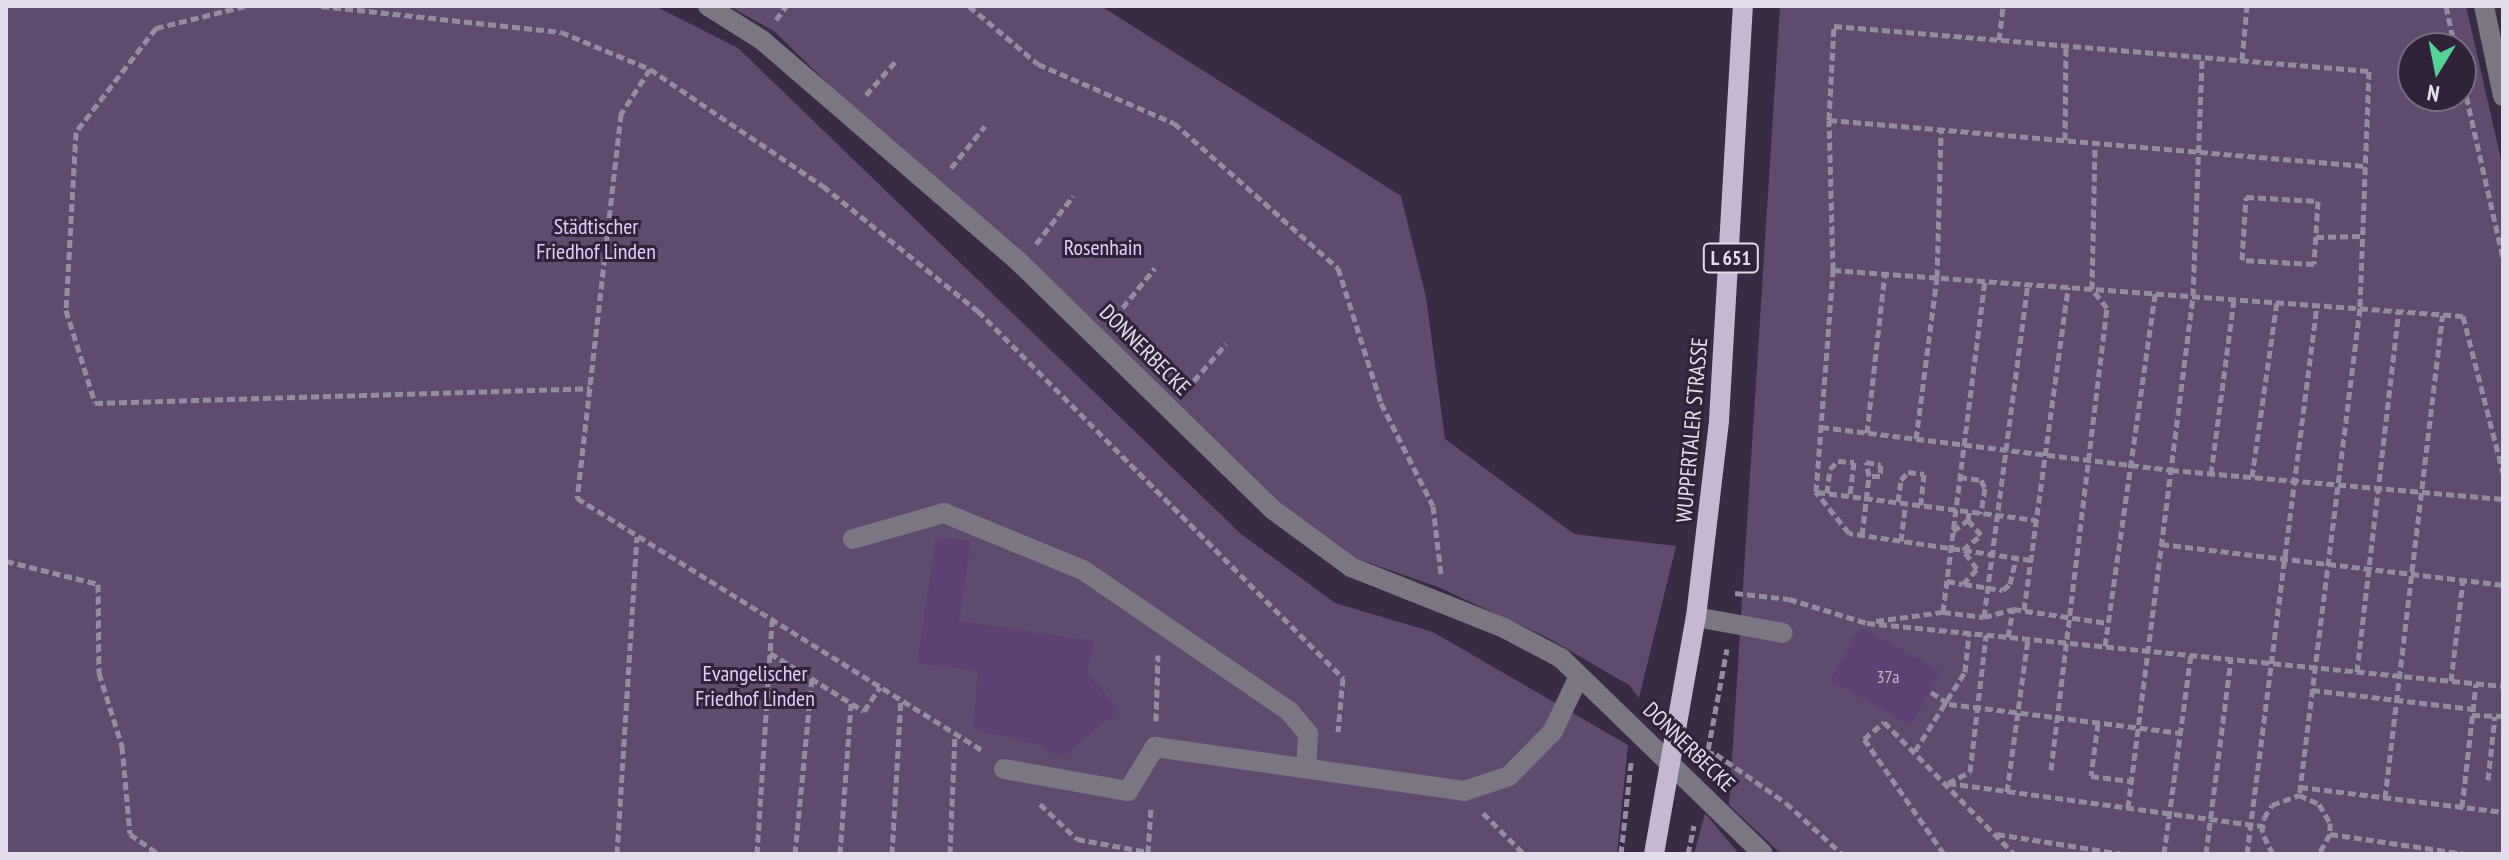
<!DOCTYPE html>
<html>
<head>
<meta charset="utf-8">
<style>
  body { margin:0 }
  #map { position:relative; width:2509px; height:860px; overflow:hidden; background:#392b44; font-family:"PT Sans Narrow",sans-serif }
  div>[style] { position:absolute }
  .green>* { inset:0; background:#5e4b6d }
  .building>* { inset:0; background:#5d4172; transform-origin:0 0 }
  .path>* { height:5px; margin-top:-2.5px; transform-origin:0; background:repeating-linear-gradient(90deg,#968c9f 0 8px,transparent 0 12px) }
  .minor>* { height:20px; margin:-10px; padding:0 10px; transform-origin:10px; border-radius:10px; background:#7c7582 }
  .major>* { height:20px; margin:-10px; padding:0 10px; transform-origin:10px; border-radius:10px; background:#c6b8d2 }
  span { translate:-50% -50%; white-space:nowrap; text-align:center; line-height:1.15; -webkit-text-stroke:6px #2f2239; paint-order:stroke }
  .number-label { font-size:18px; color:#c2b5cd }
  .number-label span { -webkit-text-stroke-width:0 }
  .shield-label span { padding:2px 6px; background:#2f2239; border:2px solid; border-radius:6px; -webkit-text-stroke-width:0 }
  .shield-label { font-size:20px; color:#e4dceb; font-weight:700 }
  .park-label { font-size:22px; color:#e4cbfa }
  .street-label { font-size:22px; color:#e4dceb }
  .frame { position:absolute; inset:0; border:8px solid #e4dceb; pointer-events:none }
  .north { position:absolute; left:2397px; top:32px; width:80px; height:80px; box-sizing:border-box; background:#2f2239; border:2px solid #776c80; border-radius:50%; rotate:190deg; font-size:22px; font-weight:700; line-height:32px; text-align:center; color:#e4dceb }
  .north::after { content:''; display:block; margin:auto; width:28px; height:36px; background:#53d396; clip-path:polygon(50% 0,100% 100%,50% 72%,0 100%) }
</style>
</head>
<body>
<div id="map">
  <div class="green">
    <div style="clip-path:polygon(6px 6px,655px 6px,738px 48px,1241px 534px,1335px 603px,1433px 632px,1628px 745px,1617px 854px,6px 854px)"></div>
    <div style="clip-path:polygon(729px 6px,1101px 6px,1401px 196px,1426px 297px,1445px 439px,1574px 534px,1676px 546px,1639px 698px,1629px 685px,1548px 638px,1438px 587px,1344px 554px,1269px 514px,774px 31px)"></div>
    <div style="clip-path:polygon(evenodd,1780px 6px,2466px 6px,2503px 168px,2503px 854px,1781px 854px,1729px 805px,1780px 6px,2413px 48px,2461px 48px,2461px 96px,2413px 96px,2413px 48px)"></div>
    <div style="clip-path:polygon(1705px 813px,1739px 854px,1694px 854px)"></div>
  </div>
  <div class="building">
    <div style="clip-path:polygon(936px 538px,971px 541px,959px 621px,1094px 641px,1087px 673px,1119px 710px,1061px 758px,1040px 745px,973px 729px,978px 671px,917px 663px)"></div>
    <div style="left:1860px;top:627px;width:92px;height:61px;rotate:29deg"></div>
  </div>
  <div class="path">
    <div style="left:245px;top:6px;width:92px;rotate:166.1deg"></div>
    <div style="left:156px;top:28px;width:131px;rotate:127.6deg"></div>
    <div style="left:76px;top:132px;width:178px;rotate:93.2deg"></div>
    <div style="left:66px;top:310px;width:97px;rotate:72.7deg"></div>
    <div style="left:95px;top:403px;width:495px;rotate:-1.7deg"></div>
    <div style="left:321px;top:6px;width:241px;rotate:6.2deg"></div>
    <div style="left:561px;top:32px;width:96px;rotate:22.6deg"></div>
    <div style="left:650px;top:69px;width:209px;rotate:34.1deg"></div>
    <div style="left:823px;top:186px;width:199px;rotate:38.9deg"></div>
    <div style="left:978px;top:311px;width:518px;rotate:45.16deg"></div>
    <div style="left:1343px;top:678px;width:54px;rotate:95.3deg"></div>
    <div style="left:969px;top:6px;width:90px;rotate:40deg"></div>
    <div style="left:1038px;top:64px;width:148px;rotate:23.5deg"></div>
    <div style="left:1174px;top:123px;width:219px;rotate:41.5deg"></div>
    <div style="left:1338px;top:268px;width:142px;rotate:72.3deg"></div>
    <div style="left:1381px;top:403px;width:115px;rotate:63.2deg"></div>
    <div style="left:1433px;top:506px;width:68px;rotate:83.3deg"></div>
    <div style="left:2446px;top:6px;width:43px;rotate:77.9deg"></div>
    <div style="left:776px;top:20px;width:17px;rotate:-54deg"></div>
    <div style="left:1999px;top:40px;width:34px;rotate:-83deg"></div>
    <div style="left:2242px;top:60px;width:54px;rotate:-84.7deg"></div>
    <div style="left:650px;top:69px;width:54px;rotate:122.8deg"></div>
    <div style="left:621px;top:114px;width:387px;rotate:96.5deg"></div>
    <div style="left:577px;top:498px;width:479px;rotate:31.9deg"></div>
    <div style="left:2461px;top:73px;width:190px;rotate:77.2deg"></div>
    <div style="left:866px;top:95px;width:44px;rotate:-48.7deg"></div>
    <div style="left:1829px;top:120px;width:538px;rotate:4.91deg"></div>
    <div style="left:2065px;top:140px;width:94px;rotate:-89.4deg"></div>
    <div style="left:951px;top:168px;width:54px;rotate:-51deg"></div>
    <div style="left:2246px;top:197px;width:72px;rotate:3.2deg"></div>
    <div style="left:2318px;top:201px;width:63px;rotate:93.6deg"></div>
    <div style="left:2314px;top:264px;width:72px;rotate:-176.8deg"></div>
    <div style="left:2242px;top:260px;width:63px;rotate:-86.4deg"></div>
    <div style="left:2316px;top:237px;width:47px;rotate:-1.2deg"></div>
    <div style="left:1036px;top:244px;width:61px;rotate:-52.4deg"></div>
    <div style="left:1833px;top:270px;width:632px;rotate:4.18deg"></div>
    <div style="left:2463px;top:316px;width:162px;rotate:75.7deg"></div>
    <div style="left:1115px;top:317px;width:63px;rotate:-50.8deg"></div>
    <div style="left:1186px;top:390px;width:61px;rotate:-49deg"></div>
    <div style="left:1821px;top:427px;width:353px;rotate:7deg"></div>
    <div style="left:2171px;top:470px;width:333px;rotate:5deg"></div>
    <div style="left:1867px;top:433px;width:161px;rotate:-83.6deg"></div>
    <div style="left:1916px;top:439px;width:163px;rotate:-82.6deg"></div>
    <div style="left:1937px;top:277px;width:147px;rotate:-88.4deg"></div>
    <div style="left:2211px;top:474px;width:177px;rotate:-82.5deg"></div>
    <div style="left:1959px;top:477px;width:22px;rotate:8deg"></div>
    <div style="left:1981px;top:480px;width:9px;rotate:63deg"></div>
    <div style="left:1985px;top:488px;width:26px;rotate:99deg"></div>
    <div style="left:2252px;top:477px;width:177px;rotate:-81.9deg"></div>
    <div style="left:1817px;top:492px;width:221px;rotate:7.3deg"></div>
    <div style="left:1827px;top:493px;width:24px;rotate:-83deg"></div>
    <div style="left:1830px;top:469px;width:11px;rotate:-45deg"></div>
    <div style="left:1838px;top:461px;width:16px;rotate:4deg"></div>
    <div style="left:1854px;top:462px;width:34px;rotate:97deg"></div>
    <div style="left:1898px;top:502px;width:22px;rotate:-82deg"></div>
    <div style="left:1901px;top:480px;width:11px;rotate:-49deg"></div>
    <div style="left:1908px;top:472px;width:16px;rotate:7deg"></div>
    <div style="left:1924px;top:474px;width:31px;rotate:96deg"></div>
    <div style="left:1953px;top:531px;width:19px;rotate:-36deg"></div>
    <div style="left:1862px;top:535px;width:59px;rotate:-83.2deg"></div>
    <div style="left:1869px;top:476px;width:14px;rotate:-102deg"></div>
    <div style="left:1866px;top:462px;width:15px;rotate:11deg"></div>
    <div style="left:1881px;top:465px;width:11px;rotate:95deg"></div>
    <div style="left:1880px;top:476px;width:11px;rotate:180deg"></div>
    <div style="left:1901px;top:541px;width:38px;rotate:-83deg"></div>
    <div style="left:2161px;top:544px;width:344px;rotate:6.8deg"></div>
    <div style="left:2031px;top:560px;width:184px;rotate:-171.6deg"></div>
    <div style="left:1849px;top:533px;width:53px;rotate:-128.8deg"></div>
    <div style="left:1816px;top:492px;width:223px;rotate:-85.6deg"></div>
    <div style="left:1833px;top:270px;width:150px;rotate:-91.5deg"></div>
    <div style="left:1829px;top:120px;width:94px;rotate:-87deg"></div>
    <div style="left:1834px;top:26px;width:537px;rotate:4.81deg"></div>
    <div style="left:2369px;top:71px;width:237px;rotate:92.2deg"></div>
    <div style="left:2360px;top:308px;width:491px;rotate:97.1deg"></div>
    <div style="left:6px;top:561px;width:95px;rotate:14deg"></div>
    <div style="left:98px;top:584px;width:89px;rotate:89.4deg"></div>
    <div style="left:99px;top:673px;width:77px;rotate:72.5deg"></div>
    <div style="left:122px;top:746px;width:88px;rotate:84.8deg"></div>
    <div style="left:130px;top:834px;width:35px;rotate:35deg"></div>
    <div style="left:1947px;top:581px;width:16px;rotate:11deg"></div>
    <div style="left:1963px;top:584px;width:21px;rotate:-47deg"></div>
    <div style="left:1977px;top:569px;width:24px;rotate:-126deg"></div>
    <div style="left:1963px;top:550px;width:23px;rotate:-40deg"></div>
    <div style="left:1981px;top:535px;width:20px;rotate:-131deg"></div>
    <div style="left:1968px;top:520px;width:9px;rotate:-84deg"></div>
    <div style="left:1964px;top:584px;width:39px;rotate:9deg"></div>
    <div style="left:2003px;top:590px;width:9px;rotate:-41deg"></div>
    <div style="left:2010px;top:584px;width:28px;rotate:-77deg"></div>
    <div style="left:1735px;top:593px;width:54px;rotate:6.3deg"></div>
    <div style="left:1789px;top:599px;width:82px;rotate:17.1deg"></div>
    <div style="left:1867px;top:623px;width:639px;rotate:5.66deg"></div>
    <div style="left:2024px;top:610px;width:326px;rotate:-82.2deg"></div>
    <div style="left:1943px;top:612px;width:334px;rotate:-82.8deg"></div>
    <div style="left:1984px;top:617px;width:336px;rotate:-82.5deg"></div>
    <div style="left:1876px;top:621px;width:68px;rotate:-7.7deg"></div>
    <div style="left:1943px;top:612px;width:41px;rotate:7deg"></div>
    <div style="left:1984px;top:617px;width:30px;rotate:-15deg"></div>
    <div style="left:2013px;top:609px;width:96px;rotate:8.4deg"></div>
    <div style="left:2008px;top:637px;width:28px;rotate:-80deg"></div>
    <div style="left:2105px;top:646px;width:357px;rotate:-81.9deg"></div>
    <div style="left:770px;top:653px;width:110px;rotate:31.7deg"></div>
    <div style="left:864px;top:711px;width:29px;rotate:-56deg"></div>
    <div style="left:2357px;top:672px;width:363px;rotate:-83.4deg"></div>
    <div style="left:2451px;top:681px;width:102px;rotate:-83.2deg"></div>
    <div style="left:2312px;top:690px;width:162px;rotate:6.7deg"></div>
    <div style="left:1931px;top:692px;width:22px;rotate:34deg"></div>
    <div style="left:1949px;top:704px;width:234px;rotate:7.1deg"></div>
    <div style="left:2472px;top:715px;width:31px;rotate:2deg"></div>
    <div style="left:1156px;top:721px;width:66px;rotate:-88.3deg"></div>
    <div style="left:2098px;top:723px;width:53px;rotate:97.5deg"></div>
    <div style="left:2091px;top:776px;width:40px;rotate:7.1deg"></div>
    <div style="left:1915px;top:751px;width:93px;rotate:-57.7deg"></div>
    <div style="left:1965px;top:672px;width:39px;rotate:-84deg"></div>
    <div style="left:1706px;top:752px;width:10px;rotate:11deg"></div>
    <div style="left:1716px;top:754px;width:85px;rotate:35deg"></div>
    <div style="left:1786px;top:803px;width:76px;rotate:42.3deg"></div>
    <div style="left:1706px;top:761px;width:114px;rotate:-79.4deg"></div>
    <div style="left:2051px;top:770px;width:465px;rotate:-83.1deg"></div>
    <div style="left:2107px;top:308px;width:24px;rotate:-128deg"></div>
    <div style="left:2092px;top:289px;width:146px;rotate:-88.8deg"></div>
    <div style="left:2488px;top:780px;width:64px;rotate:-83.8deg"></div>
    <div style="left:1948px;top:783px;width:318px;rotate:7.8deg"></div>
    <div style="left:1948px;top:783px;width:25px;rotate:-27deg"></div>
    <div style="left:1970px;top:772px;width:138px;rotate:-83.3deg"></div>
    <div style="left:2300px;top:787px;width:205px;rotate:7deg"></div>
    <div style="left:2007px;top:792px;width:154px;rotate:-82.2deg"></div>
    <div style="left:2385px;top:798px;width:486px;rotate:-83.2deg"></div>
    <div style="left:1040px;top:804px;width:51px;rotate:43.4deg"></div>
    <div style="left:1077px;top:839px;width:72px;rotate:10.4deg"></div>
    <div style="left:2462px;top:807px;width:124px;rotate:-83.5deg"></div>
    <div style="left:2128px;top:808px;width:516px;rotate:-82.76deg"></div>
    <div style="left:2193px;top:296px;width:239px;rotate:-87.8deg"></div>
    <div style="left:1483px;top:813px;width:58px;rotate:45deg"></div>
    <div style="left:1997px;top:834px;width:127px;rotate:9.1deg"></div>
    <div style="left:2330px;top:834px;width:137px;rotate:8.4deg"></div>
    <div style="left:1148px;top:853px;width:46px;rotate:-86.3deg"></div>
    <div style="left:617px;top:854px;width:318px;rotate:-86.4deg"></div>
    <div style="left:757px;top:854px;width:233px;rotate:-86.3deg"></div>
    <div style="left:795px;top:854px;width:176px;rotate:-84.5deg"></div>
    <div style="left:840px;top:854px;width:151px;rotate:-85.8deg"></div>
    <div style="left:892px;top:854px;width:154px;rotate:-86.7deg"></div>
    <div style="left:950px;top:854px;width:120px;rotate:-87.6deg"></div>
    <div style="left:1621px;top:854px;width:92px;rotate:-83.7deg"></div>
    <div style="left:1688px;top:854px;width:29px;rotate:-78deg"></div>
    <div style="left:1944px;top:854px;width:140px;rotate:-124.8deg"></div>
    <div style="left:1864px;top:739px;width:26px;rotate:-40deg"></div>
    <div style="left:1884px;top:722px;width:185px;rotate:45.4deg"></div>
    <div style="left:2164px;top:854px;width:201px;rotate:-82.3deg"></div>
    <div style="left:2206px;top:854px;width:197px;rotate:-82.7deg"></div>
    <div style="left:2247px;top:854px;width:553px;rotate:-82.73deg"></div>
    <div style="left:2273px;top:854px;width:25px;rotate:-117deg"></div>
    <div style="left:2262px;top:832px;width:14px;rotate:-82deg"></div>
    <div style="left:2264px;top:818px;width:15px;rotate:-58deg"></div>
    <div style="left:2272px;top:805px;width:29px;rotate:-20deg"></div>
    <div style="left:2299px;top:795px;width:22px;rotate:24deg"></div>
    <div style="left:2319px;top:804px;width:22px;rotate:60deg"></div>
    <div style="left:2330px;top:823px;width:11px;rotate:90deg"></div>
    <div style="left:2330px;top:834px;width:23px;rotate:119deg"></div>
  </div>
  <div class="minor">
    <div style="left:708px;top:6px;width:64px;rotate:32.2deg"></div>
    <div style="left:762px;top:40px;width:340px;rotate:40.8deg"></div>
    <div style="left:1019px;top:262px;width:354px;rotate:44.3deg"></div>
    <div style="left:1272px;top:509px;width:98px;rotate:36.3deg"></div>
    <div style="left:1351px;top:567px;width:165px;rotate:21.7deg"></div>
    <div style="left:1504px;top:628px;width:64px;rotate:27.8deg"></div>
    <div style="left:1561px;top:658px;width:281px;rotate:44.1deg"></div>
    <div style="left:2484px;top:6px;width:92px;rotate:78.1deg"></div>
    <div style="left:853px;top:539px;width:95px;rotate:-15.9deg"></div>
    <div style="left:944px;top:513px;width:150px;rotate:22.3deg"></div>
    <div style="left:1083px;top:570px;width:250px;rotate:34.4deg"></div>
    <div style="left:1289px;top:711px;width:30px;rotate:50deg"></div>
    <div style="left:1308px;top:734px;width:34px;rotate:93deg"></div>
    <div style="left:1696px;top:617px;width:88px;rotate:10.4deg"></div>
    <div style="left:1004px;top:769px;width:126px;rotate:10.1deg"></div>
    <div style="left:1128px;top:791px;width:52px;rotate:-58.5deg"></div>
    <div style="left:1155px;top:747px;width:312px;rotate:8.1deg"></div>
    <div style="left:1464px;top:791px;width:47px;rotate:-18.4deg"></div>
    <div style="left:1509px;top:776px;width:63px;rotate:-45.6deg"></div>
    <div style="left:1553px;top:731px;width:59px;rotate:-64.7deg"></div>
  </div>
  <div class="major">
    <div style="left:1654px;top:854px;width:241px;rotate:-80deg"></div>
    <div style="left:1696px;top:617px;width:198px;rotate:-83.3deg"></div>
    <div style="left:1719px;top:420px;width:415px;rotate:-86.7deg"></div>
  </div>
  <div class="number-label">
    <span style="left:1888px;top:677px">37a</span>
  </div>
  <div class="shield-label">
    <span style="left:1731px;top:258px">L 651</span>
  </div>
  <div class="park-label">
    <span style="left:596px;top:239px">Städtischer<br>Friedhof Linden</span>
    <span style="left:1103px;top:248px">Rosenhain</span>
    <span style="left:755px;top:686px">Evangelischer<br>Friedhof Linden</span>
  </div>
  <div class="street-label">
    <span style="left:1145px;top:350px;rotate:45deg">DONNERBECKE</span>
    <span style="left:1692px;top:430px;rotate:-85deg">WUPPERTALER STRASSE</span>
    <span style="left:1689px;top:747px;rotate:44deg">DONNERBECKE</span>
  </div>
  <div class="frame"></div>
  <div class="north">N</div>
</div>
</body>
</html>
